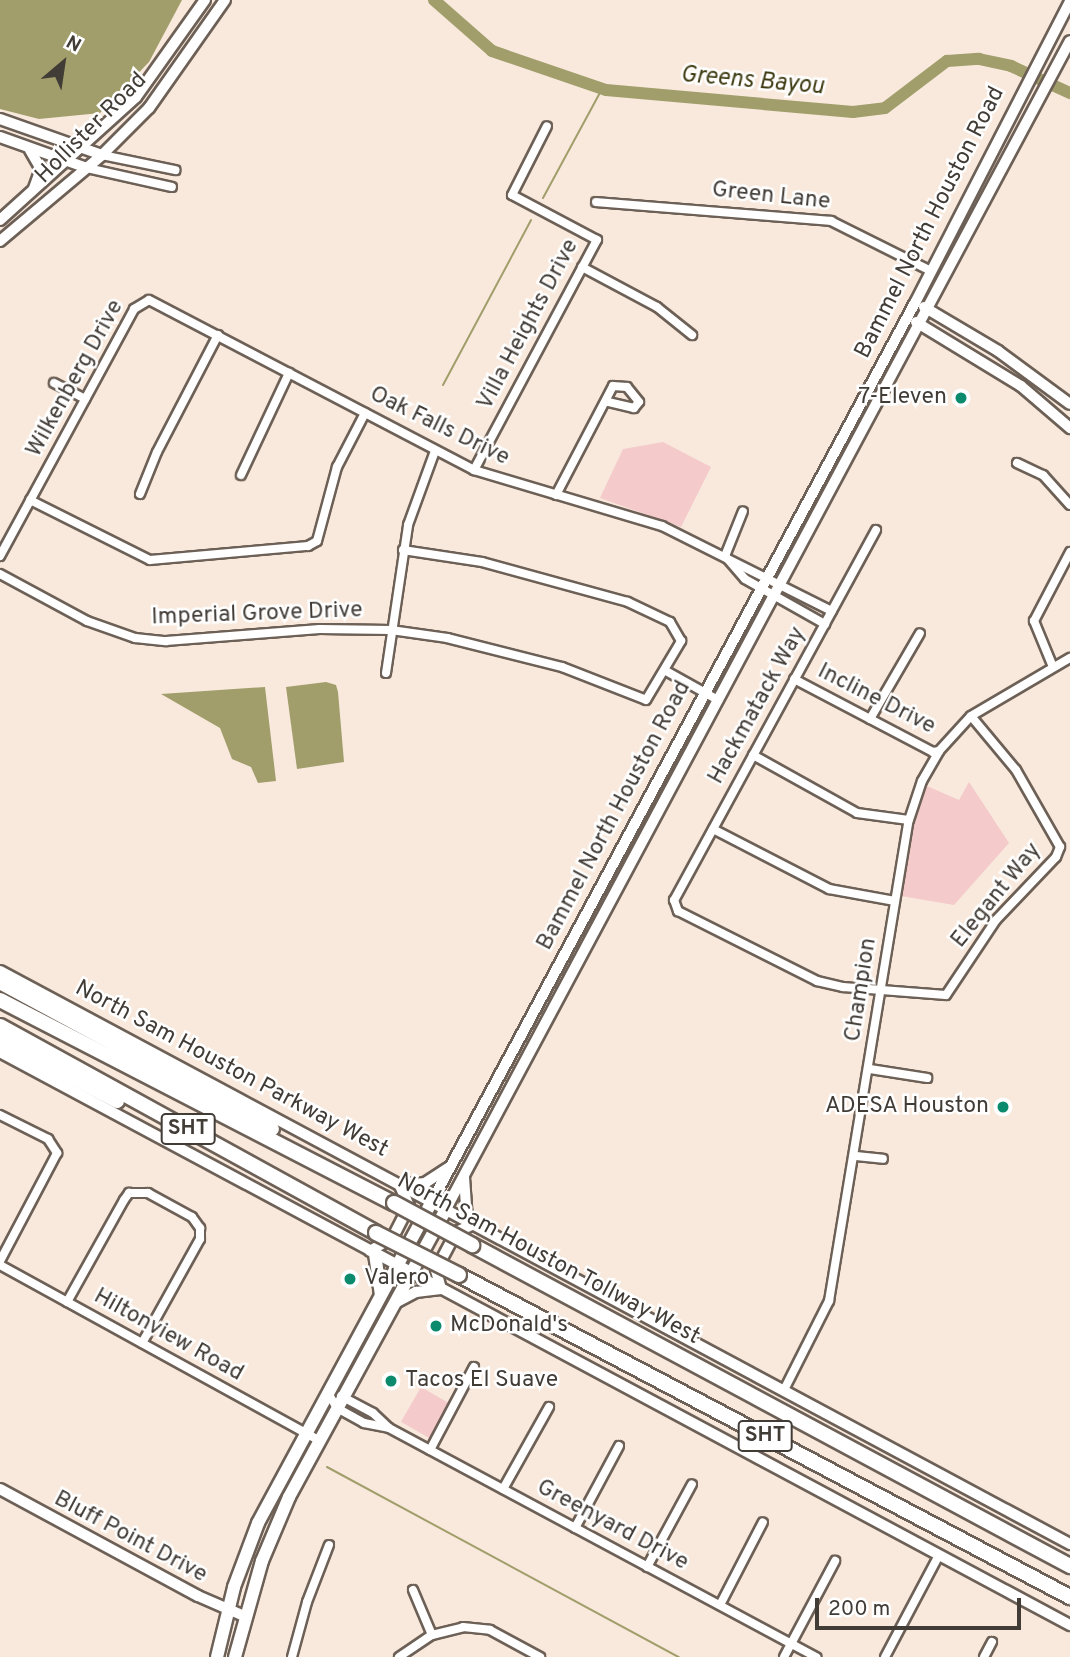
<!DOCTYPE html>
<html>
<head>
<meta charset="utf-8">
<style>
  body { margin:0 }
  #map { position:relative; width:1070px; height:1657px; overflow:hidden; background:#f8e9dc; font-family:Overpass,sans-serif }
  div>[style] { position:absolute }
  .green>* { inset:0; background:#f5cacb; transform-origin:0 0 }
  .water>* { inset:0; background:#a19e6b }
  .stream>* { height:2px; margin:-1px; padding:0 1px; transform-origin:1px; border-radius:1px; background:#a19e6b }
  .river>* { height:12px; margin:-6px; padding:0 6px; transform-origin:6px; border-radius:6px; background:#a19e6b }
  .roads { filter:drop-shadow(2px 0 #6d6056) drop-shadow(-2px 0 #6d6056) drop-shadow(0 2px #6d6056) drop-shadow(0 -2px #6d6056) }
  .minor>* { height:8px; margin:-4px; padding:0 4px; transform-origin:4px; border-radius:4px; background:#fff }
  .tertiary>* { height:10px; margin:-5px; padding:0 5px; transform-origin:5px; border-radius:5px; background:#fff }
  .secondary>* { height:10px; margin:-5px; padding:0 5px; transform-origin:5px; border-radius:5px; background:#fff }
  .primary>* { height:12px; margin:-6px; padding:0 6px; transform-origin:6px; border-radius:6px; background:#fff }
  .motorway>* { height:14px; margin:-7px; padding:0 7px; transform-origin:7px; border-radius:7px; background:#fff }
  .bridges { filter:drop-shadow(2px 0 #6d6056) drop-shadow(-2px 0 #6d6056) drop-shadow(0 2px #6d6056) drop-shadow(0 -2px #6d6056) }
  .motorway-bridge>* { height:14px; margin:-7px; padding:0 7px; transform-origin:7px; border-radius:7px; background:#fff }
  .dots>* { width:19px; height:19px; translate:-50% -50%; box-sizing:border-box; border:4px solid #fff; border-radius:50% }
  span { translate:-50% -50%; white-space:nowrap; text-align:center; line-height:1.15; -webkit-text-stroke:5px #fff; paint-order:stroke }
  .shield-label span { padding:2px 5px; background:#fff; border:2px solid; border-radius:5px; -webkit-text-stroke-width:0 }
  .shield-label { font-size:21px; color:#423c37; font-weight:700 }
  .street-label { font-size:23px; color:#423c37 }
  .poi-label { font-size:23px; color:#423c37 }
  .right { translate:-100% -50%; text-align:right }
  .left { translate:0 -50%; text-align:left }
  .water-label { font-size:24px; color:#403d14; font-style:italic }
  .north { position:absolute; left:28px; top:28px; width:70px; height:70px; -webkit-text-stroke:5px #fff; paint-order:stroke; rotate:29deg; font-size:19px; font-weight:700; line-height:28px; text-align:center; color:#423c37 }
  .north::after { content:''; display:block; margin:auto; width:24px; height:32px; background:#423c37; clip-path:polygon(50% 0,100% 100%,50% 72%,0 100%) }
  .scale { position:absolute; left:815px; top:1598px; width:206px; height:32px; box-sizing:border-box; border:4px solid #423c37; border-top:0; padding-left:9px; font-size:21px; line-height:24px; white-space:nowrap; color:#423c37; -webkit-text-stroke:5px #fff; paint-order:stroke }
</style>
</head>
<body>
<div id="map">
  <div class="green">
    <div style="clip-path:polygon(663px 442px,711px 467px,681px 527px,600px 498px,623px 449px)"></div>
    <div style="clip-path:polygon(969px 782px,1009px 843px,954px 905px,901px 896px,916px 815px,927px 786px,959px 800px)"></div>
    <div style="left:421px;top:1387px;width:34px;height:40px;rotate:30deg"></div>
  </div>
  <div class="water">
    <div style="clip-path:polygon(0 0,182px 0,149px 62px,100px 113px,39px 119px,0 109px)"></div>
    <div style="clip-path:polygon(326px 682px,336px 685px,338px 692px,344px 762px,297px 769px,286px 687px)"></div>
    <div style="clip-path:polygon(265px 687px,276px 781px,258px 783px,251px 767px,232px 759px,220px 728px,161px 694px)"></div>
  </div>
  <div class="stream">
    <div style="left:543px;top:198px;width:124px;rotate:-61.6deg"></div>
    <div style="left:443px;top:385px;width:187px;rotate:-61.9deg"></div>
    <div style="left:327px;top:1467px;width:400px;rotate:28.4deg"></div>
  </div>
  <div class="river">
    <div style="left:434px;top:0;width:77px;rotate:41.3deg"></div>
    <div style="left:492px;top:51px;width:120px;rotate:18.9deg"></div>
    <div style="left:606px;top:90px;width:248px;rotate:5.1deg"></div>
    <div style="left:853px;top:112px;width:32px;rotate:-7deg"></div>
    <div style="left:885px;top:108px;width:78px;rotate:-37.2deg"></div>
    <div style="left:947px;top:61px;width:32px;rotate:-4deg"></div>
    <div style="left:979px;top:59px;width:33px;rotate:12deg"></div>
    <div style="left:1011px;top:66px;width:65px;rotate:24.6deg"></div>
  </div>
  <div class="roads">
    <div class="minor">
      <div style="left:102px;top:155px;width:75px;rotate:11.6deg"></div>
      <div style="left:87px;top:168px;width:87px;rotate:12.6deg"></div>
      <div style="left:596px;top:202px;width:236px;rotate:4.6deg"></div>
      <div style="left:831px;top:221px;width:112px;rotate:26.6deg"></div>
      <div style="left:582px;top:267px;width:85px;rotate:28.1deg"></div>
      <div style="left:657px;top:307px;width:45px;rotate:38.7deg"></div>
      <div style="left:54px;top:383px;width:35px;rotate:27deg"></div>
      <div style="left:1017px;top:463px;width:29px;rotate:25deg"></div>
      <div style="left:1043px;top:475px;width:40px;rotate:48deg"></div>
      <div style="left:474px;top:470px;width:261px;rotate:-61.9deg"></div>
      <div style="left:597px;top:240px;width:96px;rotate:-152.1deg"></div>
      <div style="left:512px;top:195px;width:77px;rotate:-63.1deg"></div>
      <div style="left:241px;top:475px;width:113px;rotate:-64.8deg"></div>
      <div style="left:140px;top:494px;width:45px;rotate:-68deg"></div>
      <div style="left:157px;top:452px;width:132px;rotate:-62.5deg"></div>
      <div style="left:556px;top:495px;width:123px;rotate:-62.4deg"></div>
      <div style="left:613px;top:386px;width:14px;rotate:4deg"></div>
      <div style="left:627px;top:387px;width:19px;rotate:51deg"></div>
      <div style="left:639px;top:402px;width:8px;rotate:130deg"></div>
      <div style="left:634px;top:408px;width:28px;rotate:-167deg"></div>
      <div style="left:30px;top:500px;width:134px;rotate:26.6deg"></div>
      <div style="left:150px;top:560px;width:159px;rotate:-5.1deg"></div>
      <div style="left:308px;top:546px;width:10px;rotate:-29deg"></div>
      <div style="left:317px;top:541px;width:77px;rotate:-74.9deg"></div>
      <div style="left:337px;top:467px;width:61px;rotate:-62.6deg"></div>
      <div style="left:876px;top:530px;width:422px;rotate:118.6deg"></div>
      <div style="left:674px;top:900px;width:12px;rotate:70deg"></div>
      <div style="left:678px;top:911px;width:156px;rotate:26.7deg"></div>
      <div style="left:817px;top:981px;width:27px;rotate:13deg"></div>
      <div style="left:843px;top:987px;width:103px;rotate:4.4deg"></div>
      <div style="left:946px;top:995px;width:90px;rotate:-56.3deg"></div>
      <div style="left:996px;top:920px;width:87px;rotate:-46.4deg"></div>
      <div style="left:1056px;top:857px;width:11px;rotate:-68deg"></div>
      <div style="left:1060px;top:847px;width:89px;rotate:-119.7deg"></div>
      <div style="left:1016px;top:770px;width:70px;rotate:-129.8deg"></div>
      <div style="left:0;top:556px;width:281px;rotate:-61.5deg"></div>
      <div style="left:134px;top:309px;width:17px;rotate:-31deg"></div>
      <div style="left:149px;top:300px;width:367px;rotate:27.6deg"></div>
      <div style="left:474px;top:470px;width:196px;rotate:16.6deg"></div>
      <div style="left:662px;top:526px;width:190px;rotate:26.6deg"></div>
      <div style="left:725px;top:556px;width:30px;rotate:49deg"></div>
      <div style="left:745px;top:579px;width:92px;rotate:29.4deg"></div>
      <div style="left:725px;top:556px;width:48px;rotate:-68.2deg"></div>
      <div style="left:0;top:574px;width:99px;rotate:28.4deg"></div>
      <div style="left:87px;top:621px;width:51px;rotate:19.5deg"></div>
      <div style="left:135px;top:638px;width:31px;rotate:6deg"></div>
      <div style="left:166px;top:641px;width:154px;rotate:-4.5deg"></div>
      <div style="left:320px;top:629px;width:71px;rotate:0.8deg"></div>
      <div style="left:391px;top:630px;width:57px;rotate:8.1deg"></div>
      <div style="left:447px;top:638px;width:119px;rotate:14.2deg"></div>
      <div style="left:562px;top:667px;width:90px;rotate:21.4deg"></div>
      <div style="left:646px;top:700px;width:69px;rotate:-59.3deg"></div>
      <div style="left:681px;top:641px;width:22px;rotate:-120deg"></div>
      <div style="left:670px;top:622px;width:47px;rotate:-154.5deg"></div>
      <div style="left:628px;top:602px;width:151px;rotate:-164.7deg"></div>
      <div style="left:482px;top:562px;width:80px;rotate:-171.4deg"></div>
      <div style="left:1053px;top:667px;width:50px;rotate:-112.4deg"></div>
      <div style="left:1034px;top:621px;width:78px;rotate:-62.4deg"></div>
      <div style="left:666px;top:671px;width:60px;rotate:29.1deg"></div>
      <div style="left:386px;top:673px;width:150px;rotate:-81.5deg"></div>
      <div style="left:408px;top:525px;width:79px;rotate:-70deg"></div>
      <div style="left:794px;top:679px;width:157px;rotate:27.7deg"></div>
      <div style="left:933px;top:752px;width:6px;rotate:-9deg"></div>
      <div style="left:870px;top:719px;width:99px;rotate:-59.8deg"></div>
      <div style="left:753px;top:755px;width:119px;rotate:29.1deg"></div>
      <div style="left:857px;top:813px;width:52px;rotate:7.7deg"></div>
      <div style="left:713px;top:829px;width:131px;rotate:27.3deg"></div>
      <div style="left:829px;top:889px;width:67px;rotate:10.3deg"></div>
      <div style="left:870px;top:1069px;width:58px;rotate:9deg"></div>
      <div style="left:0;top:1115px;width:54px;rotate:26.6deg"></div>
      <div style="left:48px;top:1139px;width:17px;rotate:57deg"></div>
      <div style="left:57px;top:1153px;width:122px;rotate:117.8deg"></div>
      <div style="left:856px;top:1156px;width:27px;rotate:6deg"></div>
      <div style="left:0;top:1265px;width:363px;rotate:28.8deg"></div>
      <div style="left:67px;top:1302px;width:117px;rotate:-60.8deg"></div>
      <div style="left:124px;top:1200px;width:9px;rotate:-54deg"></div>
      <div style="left:129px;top:1193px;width:19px"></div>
      <div style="left:148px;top:1193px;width:50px;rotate:28.6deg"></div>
      <div style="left:192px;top:1217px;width:14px;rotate:54deg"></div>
      <div style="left:200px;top:1228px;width:11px;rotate:90deg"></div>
      <div style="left:200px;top:1239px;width:119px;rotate:119.1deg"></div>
      <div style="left:784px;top:1390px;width:100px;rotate:-63.2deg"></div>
      <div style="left:829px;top:1301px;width:488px;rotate:-80.6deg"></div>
      <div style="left:909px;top:820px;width:41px;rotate:-71.6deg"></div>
      <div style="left:922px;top:781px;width:34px;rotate:-60deg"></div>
      <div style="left:939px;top:751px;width:47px;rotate:-47.6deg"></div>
      <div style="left:971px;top:716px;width:115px;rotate:-30.4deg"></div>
      <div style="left:328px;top:1393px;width:17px;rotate:59deg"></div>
      <div style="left:337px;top:1408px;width:31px;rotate:29deg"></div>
      <div style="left:364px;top:1423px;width:25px;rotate:11deg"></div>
      <div style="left:389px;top:1428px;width:485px;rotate:28.2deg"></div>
      <div style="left:341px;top:1396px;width:36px;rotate:28deg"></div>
      <div style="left:373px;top:1413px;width:21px;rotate:43deg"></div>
      <div style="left:430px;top:1450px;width:94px;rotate:-62.1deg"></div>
      <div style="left:503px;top:1489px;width:94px;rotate:-60.7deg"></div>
      <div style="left:575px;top:1528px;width:93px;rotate:-61.8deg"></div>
      <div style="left:647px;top:1567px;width:94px;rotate:-61.5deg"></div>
      <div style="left:413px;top:1590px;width:49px;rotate:67.1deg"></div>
      <div style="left:720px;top:1605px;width:93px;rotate:-62.6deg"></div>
      <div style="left:292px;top:1657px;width:57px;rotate:-74.7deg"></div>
      <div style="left:307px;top:1602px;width:61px;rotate:-68.9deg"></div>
      <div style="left:399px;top:1657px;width:40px;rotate:-34deg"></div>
      <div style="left:432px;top:1635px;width:32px;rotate:-14deg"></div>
      <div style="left:463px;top:1627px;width:27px;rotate:6deg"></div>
      <div style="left:490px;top:1630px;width:57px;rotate:28.4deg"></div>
      <div style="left:784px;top:1657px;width:109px;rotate:-62deg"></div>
      <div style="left:885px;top:1657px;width:115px;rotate:-62.1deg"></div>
      <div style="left:984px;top:1657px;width:17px;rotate:-62deg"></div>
    </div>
    <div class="tertiary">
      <div style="left:0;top:1489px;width:225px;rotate:28.4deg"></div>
      <div style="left:198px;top:1596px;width:50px;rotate:23.5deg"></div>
    </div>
    <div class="secondary">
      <div style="left:0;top:119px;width:108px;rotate:19.4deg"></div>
      <div style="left:0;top:137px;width:92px;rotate:19.6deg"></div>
      <div style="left:30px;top:150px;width:22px;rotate:60deg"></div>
      <div style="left:41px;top:169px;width:20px;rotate:110deg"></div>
      <div style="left:0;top:220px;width:183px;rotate:-42.1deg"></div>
      <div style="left:136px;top:97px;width:119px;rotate:-54.6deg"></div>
      <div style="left:0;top:241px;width:133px;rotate:-40.1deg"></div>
      <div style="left:102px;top:155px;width:66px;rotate:-45deg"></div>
      <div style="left:149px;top:108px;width:132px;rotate:-54.9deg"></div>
      <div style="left:924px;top:307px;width:86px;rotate:30.7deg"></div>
      <div style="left:998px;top:351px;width:89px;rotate:36.4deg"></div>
      <div style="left:916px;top:322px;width:123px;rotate:31.4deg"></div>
      <div style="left:1021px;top:386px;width:65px;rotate:40.6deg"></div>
      <div style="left:0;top:971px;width:1214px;rotate:28.17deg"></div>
      <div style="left:0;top:1052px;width:1214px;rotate:28.17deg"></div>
      <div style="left:464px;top:1177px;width:43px;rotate:86deg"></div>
      <div style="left:402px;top:1184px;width:23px;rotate:-2deg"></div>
      <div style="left:425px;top:1183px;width:27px;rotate:-33deg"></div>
      <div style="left:432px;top:1201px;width:1020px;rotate:-61.73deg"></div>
      <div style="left:915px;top:303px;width:339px;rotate:-62.8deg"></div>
      <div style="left:446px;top:1209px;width:1324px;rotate:-61.89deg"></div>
      <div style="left:370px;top:1251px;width:27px;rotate:-31deg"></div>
      <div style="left:393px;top:1237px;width:35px;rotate:-63deg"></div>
      <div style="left:409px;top:1206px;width:22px;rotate:-114deg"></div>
      <div style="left:395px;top:1303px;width:24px;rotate:-28deg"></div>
      <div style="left:416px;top:1292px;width:25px;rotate:-7deg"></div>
      <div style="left:441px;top:1289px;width:20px;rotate:-105deg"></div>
      <div style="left:436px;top:1270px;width:43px;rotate:-62.2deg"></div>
      <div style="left:456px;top:1232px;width:20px;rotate:-24deg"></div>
    </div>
    <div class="primary">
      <div style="left:375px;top:1254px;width:41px;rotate:81.7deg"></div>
      <div style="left:217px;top:1657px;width:72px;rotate:-76.3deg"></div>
      <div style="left:234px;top:1587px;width:68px;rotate:-69.4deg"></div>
      <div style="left:258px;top:1523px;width:366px;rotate:-61.6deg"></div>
      <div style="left:235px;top:1657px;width:100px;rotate:-74.3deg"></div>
      <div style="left:262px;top:1561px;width:69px;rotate:-67.1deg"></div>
      <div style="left:289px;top:1497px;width:328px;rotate:-61.4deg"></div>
    </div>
    <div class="motorway">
      <div style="left:0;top:982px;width:309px;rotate:28.4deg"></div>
      <div style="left:0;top:1000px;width:443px;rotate:27.3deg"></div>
      <div style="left:0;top:1026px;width:429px;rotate:28.8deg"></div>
      <div style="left:0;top:1040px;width:132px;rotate:27.5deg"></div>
      <div style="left:472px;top:1245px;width:679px;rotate:28.23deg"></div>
      <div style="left:459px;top:1275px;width:691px;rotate:27.79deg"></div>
    </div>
  </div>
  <div class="bridges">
    <div class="motorway-bridge">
      <div style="left:394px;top:1203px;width:89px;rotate:28.3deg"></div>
      <div style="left:376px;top:1233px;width:93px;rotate:26.8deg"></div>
    </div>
  </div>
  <div class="dots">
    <div style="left:961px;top:398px;background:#0b8a6e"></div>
    <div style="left:1003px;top:1107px;background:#0b8a6e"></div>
    <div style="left:350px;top:1279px;background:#0b8a6e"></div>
    <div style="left:436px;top:1326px;background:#0b8a6e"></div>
    <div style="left:391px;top:1381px;background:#0b8a6e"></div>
  </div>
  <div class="shield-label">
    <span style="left:188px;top:1129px">SHT</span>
    <span style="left:765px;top:1436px">SHT</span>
  </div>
  <div class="street-label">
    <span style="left:92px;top:129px;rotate:-45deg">Hollister Road</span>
    <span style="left:771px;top:197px;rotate:6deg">Green Lane</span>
    <span style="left:931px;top:223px;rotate:-63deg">Bammel North Houston Road</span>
    <span style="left:529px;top:325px;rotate:-62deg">Villa Heights Drive</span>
    <span style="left:76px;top:379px;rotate:-61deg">Wilkenberg Drive</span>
    <span style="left:439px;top:427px;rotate:26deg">Oak Falls Drive</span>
    <span style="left:257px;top:615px;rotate:-2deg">Imperial Grove Drive</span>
    <span style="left:876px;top:700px;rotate:27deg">Incline Drive</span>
    <span style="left:758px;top:706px;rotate:-61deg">Hackmatack Way</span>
    <span style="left:615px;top:816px;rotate:-62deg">Bammel North Houston Road</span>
    <span style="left:997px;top:896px;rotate:-51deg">Elegant Way</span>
    <span style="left:862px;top:990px;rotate:-81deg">Champion</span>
    <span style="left:231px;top:1070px;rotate:28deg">North Sam Houston Parkway West</span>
    <span style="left:548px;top:1260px;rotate:28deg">North Sam Houston Tollway West</span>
    <span style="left:168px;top:1336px;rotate:29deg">Hiltonview Road</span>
    <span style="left:612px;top:1526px;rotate:28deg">Greenyard Drive</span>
    <span style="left:130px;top:1538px;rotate:28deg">Bluff Point Drive</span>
  </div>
  <div class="poi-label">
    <span class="right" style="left:947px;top:398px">7-Eleven</span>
    <span class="right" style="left:989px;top:1107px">ADESA Houston</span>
    <span class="left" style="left:364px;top:1279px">Valero</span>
    <span class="left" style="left:450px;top:1326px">McDonald's</span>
    <span class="left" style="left:405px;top:1381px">Tacos El Suave</span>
  </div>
  <div class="water-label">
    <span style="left:752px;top:82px;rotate:5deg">Greens Bayou</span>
  </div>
  <div class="north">N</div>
  <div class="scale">200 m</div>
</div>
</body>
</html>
